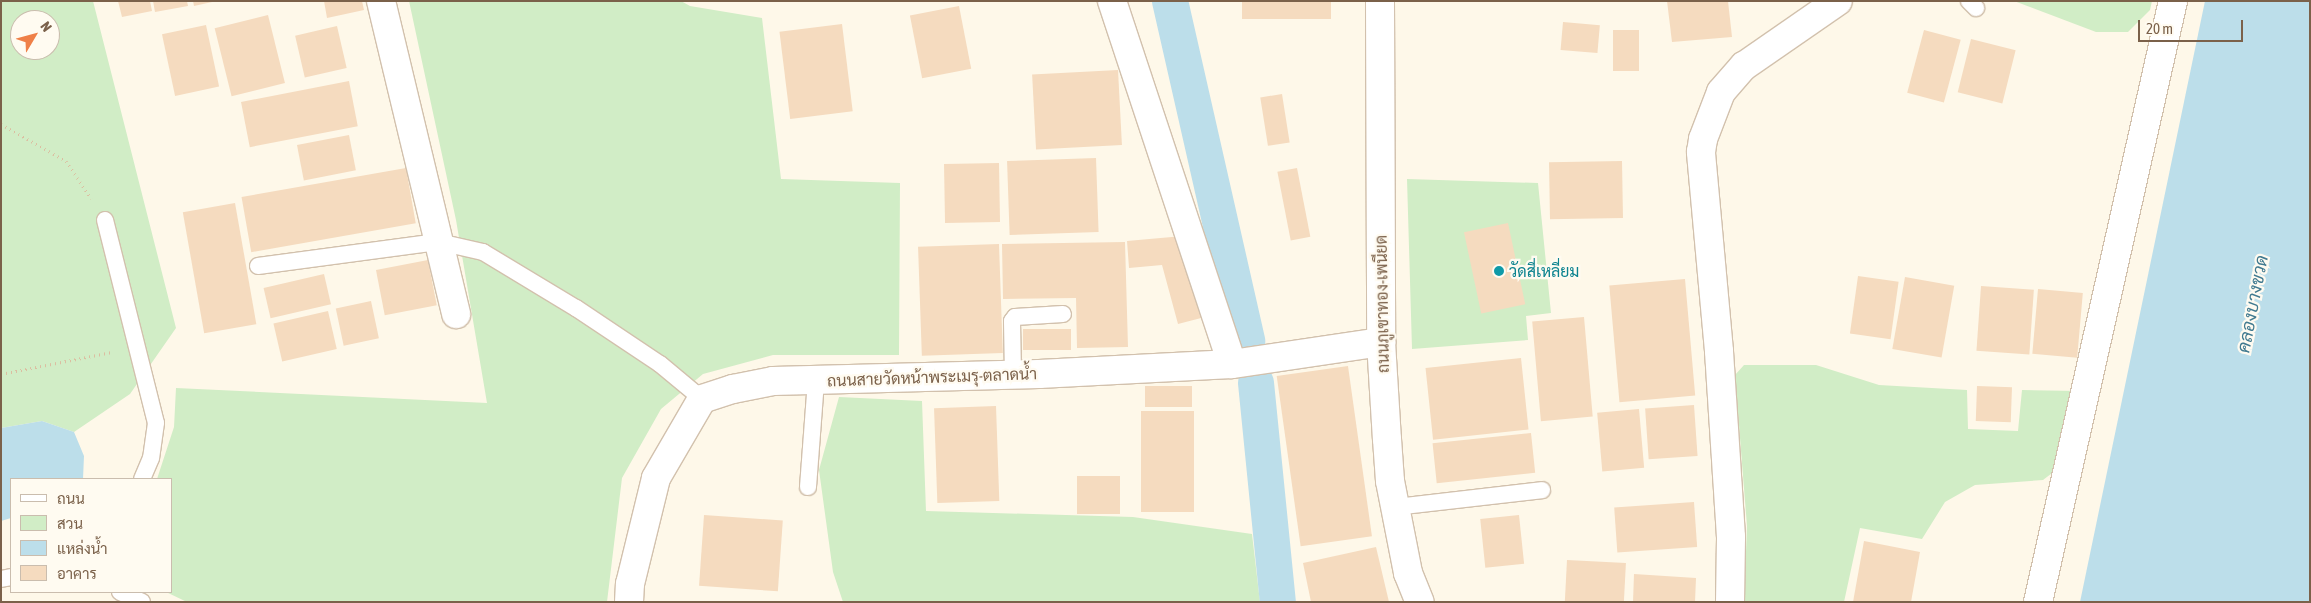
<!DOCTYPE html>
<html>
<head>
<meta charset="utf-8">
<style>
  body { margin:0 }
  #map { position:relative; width:2311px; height:603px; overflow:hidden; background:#fef8e9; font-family:"Asap Condensed",Sarabun,sans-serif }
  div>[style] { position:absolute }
  .green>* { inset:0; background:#d1edc6 }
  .water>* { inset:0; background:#bcdeea }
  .canal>* { height:36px; margin:-18px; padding:0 18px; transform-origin:18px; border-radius:18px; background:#bcdeea }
  .building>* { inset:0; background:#f5dbbf; transform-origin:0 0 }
  .path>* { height:3px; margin-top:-1.5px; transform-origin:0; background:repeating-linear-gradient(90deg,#dbbea1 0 1px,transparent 0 5px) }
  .roads { filter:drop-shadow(1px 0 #d2c1ad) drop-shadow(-1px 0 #d2c1ad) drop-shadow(0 1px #d2c1ad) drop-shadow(0 -1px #d2c1ad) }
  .lane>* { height:16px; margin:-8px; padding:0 8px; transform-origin:8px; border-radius:8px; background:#fff }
  .street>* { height:28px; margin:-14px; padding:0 14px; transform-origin:14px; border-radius:14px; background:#fff }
  .secondary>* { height:28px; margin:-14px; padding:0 14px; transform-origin:14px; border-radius:14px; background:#fff }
  .dots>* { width:14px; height:14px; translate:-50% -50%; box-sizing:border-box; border:2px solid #fffbf1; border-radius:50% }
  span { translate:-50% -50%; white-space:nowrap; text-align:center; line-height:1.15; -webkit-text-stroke:4.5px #fffbf1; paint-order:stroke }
  .culture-label { font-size:16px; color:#0d838f }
  .left { translate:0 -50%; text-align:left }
  .street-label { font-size:16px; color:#7b614a }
  .water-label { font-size:18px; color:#417a90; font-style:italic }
  .frame { position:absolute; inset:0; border:2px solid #7b614a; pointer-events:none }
  .legend { position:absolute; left:10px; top:478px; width:162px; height:115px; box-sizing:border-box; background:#fffbf1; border:1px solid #cabdae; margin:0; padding:6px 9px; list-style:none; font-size:15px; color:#7b614a }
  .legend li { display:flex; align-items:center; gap:10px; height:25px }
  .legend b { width:25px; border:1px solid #cabdae }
  .north { position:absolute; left:10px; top:10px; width:50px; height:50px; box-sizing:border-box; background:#fffbf1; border:1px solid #cabdae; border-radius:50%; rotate:53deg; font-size:14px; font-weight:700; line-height:20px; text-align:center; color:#7b614a }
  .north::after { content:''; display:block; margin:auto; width:18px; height:22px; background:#ef8048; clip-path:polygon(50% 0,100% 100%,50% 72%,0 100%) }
  .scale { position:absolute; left:2138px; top:20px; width:105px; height:22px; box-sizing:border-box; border:2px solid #7b614a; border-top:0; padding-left:6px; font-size:15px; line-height:18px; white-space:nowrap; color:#7b614a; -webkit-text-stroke:4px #fffbf1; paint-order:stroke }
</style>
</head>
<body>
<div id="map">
  <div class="green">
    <div style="clip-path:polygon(evenodd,1px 1px,93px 1px,176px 328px,130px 394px,74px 432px,42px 421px,1px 428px,1px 1px,20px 20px,50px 20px,50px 50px,20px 50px,20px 20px)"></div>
    <div style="clip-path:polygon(409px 1px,681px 1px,690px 6px,762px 18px,781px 179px,900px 183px,899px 355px,773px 355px,703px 374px,661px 409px,622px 478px,607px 602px,187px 602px,166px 592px,171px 592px,171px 479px,157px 479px,174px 427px,176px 388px,487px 403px,456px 220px)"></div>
    <div style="clip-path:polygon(2014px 1px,2152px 1px,2150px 10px,2128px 32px,2096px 32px)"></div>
    <div style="clip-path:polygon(1407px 179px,1538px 183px,1551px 313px,1526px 316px,1528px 340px,1412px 349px)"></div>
    <div style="clip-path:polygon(1744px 365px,1816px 365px,1879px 385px,1967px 390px,1968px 429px,2018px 431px,2022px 390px,2079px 391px,2060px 467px,2043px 480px,1975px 485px,1945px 502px,1922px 539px,1860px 528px,1844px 602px,1744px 602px,1747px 526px,1735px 375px)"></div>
    <div style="clip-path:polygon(839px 397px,922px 401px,926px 511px,1133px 517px,1252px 534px,1260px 602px,843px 602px,833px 572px,819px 470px)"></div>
  </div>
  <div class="water">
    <div style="clip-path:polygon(2205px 1px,2310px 1px,2310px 602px,2080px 602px)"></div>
    <div style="clip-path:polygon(42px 421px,74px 432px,84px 456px,83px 479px,11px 479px,11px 518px,1px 521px,1px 428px)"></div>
  </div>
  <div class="canal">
    <div style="left:1170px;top:1px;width:349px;rotate:77.2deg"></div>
    <div style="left:1256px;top:383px;width:220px;rotate:84.3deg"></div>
  </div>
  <div class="building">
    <div style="clip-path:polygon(118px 1px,150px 1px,152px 11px,122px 17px)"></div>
    <div style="clip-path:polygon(153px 1px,187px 1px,188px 6px,155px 12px)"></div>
    <div style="clip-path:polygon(193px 1px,212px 1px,212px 2px,194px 6px)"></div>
    <div style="clip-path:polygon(324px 1px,362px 1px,364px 10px,327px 18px)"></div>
    <div style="left:1242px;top:1px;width:89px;height:18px"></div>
    <div style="clip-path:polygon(1667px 1px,1728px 1px,1732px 37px,1672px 42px)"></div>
    <div style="left:959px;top:6px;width:64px;height:50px;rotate:79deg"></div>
    <div style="left:268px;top:15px;width:70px;height:55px;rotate:76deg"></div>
    <div style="left:1563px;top:22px;width:37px;height:28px;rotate:5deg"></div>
    <div style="left:842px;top:24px;width:88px;height:63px;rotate:83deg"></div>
    <div style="left:206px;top:25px;width:63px;height:45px;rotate:78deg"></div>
    <div style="left:337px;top:26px;width:43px;height:43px;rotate:77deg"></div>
    <div style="left:1613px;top:30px;width:26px;height:41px"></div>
    <div style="left:1924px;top:30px;width:38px;height:65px;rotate:15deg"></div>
    <div style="left:1971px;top:39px;width:46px;height:55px;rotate:14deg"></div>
    <div style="left:1118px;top:70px;width:75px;height:86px;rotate:87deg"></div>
    <div style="left:349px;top:81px;width:46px;height:110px;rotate:79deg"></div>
    <div style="left:1282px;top:94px;width:49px;height:22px;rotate:81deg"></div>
    <div style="left:349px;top:135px;width:36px;height:53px;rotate:79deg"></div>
    <div style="left:1096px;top:158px;width:74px;height:89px;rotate:88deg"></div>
    <div style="left:1622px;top:161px;width:57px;height:73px;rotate:89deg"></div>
    <div style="left:999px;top:163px;width:59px;height:55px;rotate:89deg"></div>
    <div style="left:406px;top:168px;width:56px;height:167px;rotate:80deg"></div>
    <div style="left:1297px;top:168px;width:70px;height:20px;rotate:79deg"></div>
    <div style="left:235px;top:203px;width:123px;height:53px;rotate:80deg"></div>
    <div style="left:1508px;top:223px;width:83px;height:45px;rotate:78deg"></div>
    <div style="clip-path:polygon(1183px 236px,1205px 317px,1178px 324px,1162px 265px,1129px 268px,1127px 241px)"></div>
    <div style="clip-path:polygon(1125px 242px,1128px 347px,1077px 348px,1076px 298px,1003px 299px,1002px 244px)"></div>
    <div style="left:999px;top:244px;width:109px;height:81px;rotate:88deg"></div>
    <div style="left:428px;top:260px;width:46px;height:53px;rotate:79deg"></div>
    <div style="left:324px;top:274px;width:31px;height:62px;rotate:77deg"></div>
    <div style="left:1858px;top:276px;width:41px;height:58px;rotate:8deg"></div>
    <div style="left:1905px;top:277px;width:50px;height:73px;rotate:10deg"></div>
    <div style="left:1685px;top:279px;width:117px;height:76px;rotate:85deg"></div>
    <div style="left:1981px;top:286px;width:53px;height:65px;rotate:4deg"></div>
    <div style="left:2038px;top:289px;width:45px;height:65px;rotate:5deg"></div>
    <div style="left:371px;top:301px;width:38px;height:36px;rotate:78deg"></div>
    <div style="left:328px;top:311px;width:39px;height:56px;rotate:77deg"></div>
    <div style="left:1584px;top:317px;width:100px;height:52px;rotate:85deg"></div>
    <div style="left:1023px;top:329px;width:48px;height:21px"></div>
    <div style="left:1521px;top:358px;width:72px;height:96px;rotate:84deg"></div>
    <div style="left:1348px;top:366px;width:172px;height:72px;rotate:82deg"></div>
    <div style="left:1145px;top:386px;width:47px;height:21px"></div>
    <div style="left:1977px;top:386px;width:35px;height:35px;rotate:2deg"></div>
    <div style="left:1694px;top:405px;width:51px;height:49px;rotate:86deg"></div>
    <div style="left:996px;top:406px;width:95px;height:62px;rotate:88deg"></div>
    <div style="left:1639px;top:409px;width:59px;height:42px;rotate:85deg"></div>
    <div style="left:1141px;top:411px;width:53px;height:101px"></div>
    <div style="left:1531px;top:433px;width:40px;height:99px;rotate:84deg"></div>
    <div style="left:1077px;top:476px;width:43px;height:38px"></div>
    <div style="left:1694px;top:502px;width:45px;height:80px;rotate:86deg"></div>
    <div style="left:704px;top:515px;width:79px;height:71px;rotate:4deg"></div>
    <div style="left:1519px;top:515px;width:49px;height:39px;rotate:84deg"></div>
    <div style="clip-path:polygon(1864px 541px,1920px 552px,1911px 602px,1853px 602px)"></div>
    <div style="clip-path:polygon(1376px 547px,1389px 602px,1311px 602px,1303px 563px)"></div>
    <div style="left:1567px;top:560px;width:59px;height:42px;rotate:3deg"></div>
    <div style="clip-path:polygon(1634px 574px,1696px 578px,1695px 602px,1633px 602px)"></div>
  </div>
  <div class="path">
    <div style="left:1px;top:124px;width:75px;rotate:29.6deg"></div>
    <div style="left:66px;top:161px;width:45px;rotate:56deg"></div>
    <div style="left:1px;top:374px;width:113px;rotate:-11.2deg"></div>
  </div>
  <div class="roads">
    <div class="lane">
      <div style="left:1969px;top:1px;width:10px;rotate:45deg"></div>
      <div style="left:105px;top:220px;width:209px;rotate:75.9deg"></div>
      <div style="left:156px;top:423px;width:35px;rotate:98deg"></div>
      <div style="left:151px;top:458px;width:23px;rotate:113deg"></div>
      <div style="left:258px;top:266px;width:183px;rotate:-7.6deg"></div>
      <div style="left:439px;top:242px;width:45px;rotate:12.8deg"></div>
      <div style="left:483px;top:252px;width:109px;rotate:31.1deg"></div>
      <div style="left:576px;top:308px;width:101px;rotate:33.7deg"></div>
      <div style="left:660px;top:364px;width:55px;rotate:39.8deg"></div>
      <div style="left:1013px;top:374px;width:53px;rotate:-91.1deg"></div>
      <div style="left:1012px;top:321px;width:5px;rotate:-53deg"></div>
      <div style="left:1015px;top:317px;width:48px;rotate:-3.6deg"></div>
      <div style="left:808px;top:487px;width:107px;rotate:-85.7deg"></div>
      <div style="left:1396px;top:507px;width:147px;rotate:-6.6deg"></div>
      <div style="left:1px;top:579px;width:10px;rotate:-11deg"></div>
      <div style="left:120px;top:592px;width:24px;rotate:24deg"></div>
    </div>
    <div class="street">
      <div style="left:381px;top:1px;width:322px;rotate:76.5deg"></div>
      <div style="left:1112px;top:1px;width:382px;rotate:71.7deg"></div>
      <div style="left:629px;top:602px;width:18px;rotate:-87deg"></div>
      <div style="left:630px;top:584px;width:109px;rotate:-76.2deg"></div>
      <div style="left:656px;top:478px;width:91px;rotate:-59.8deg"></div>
      <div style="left:702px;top:399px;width:33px;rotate:-18deg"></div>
      <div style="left:733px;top:389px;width:41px;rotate:-11.3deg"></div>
      <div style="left:773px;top:381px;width:266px;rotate:-1.5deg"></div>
      <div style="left:1039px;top:374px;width:193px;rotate:-3deg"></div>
      <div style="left:1232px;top:364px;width:151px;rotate:-8.4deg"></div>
      <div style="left:1730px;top:602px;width:65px;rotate:-89.1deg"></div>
      <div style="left:1731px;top:537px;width:186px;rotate:-93.7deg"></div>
      <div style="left:1719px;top:351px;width:200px;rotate:-95.2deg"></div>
      <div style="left:1701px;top:152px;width:13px;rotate:-81deg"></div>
      <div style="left:1703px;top:139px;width:50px;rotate:-69deg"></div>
      <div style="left:1721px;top:92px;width:35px;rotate:-49deg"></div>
      <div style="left:1744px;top:66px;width:114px;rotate:-34.7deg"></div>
      <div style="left:2038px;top:602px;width:616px;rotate:-77.34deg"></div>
    </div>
    <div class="secondary">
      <div style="left:1380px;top:1px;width:341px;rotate:89.8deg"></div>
      <div style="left:1381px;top:342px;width:97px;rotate:86.5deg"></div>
      <div style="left:1387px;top:439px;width:42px;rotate:85.9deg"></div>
      <div style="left:1390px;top:481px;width:94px;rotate:78.9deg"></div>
      <div style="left:1408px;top:573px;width:31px;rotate:68deg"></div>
    </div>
  </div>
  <div class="dots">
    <div style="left:1499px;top:271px;background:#0f9aa8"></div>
  </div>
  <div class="culture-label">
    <span class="left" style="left:1509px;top:271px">วัดสี่เหลี่ยม</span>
  </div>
  <div class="street-label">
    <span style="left:1382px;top:304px;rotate:-91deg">ถนนภูเขาทอง-เพนียด</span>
    <span style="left:932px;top:377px;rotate:-2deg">ถนนสายวัดหน้าพระเมรุ-ตลาดน้ำ</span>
  </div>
  <div class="water-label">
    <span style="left:2253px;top:304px;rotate:-79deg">คลองบางขวด</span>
  </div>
  <div class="frame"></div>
  <ul class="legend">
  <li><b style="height:6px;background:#fff"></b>ถนน</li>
  <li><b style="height:14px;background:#d1edc6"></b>สวน</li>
  <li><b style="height:14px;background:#bcdeea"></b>แหล่งน้ำ</li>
  <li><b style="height:14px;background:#f5dbbf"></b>อาคาร</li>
  </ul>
  <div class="north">N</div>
  <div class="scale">20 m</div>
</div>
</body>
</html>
